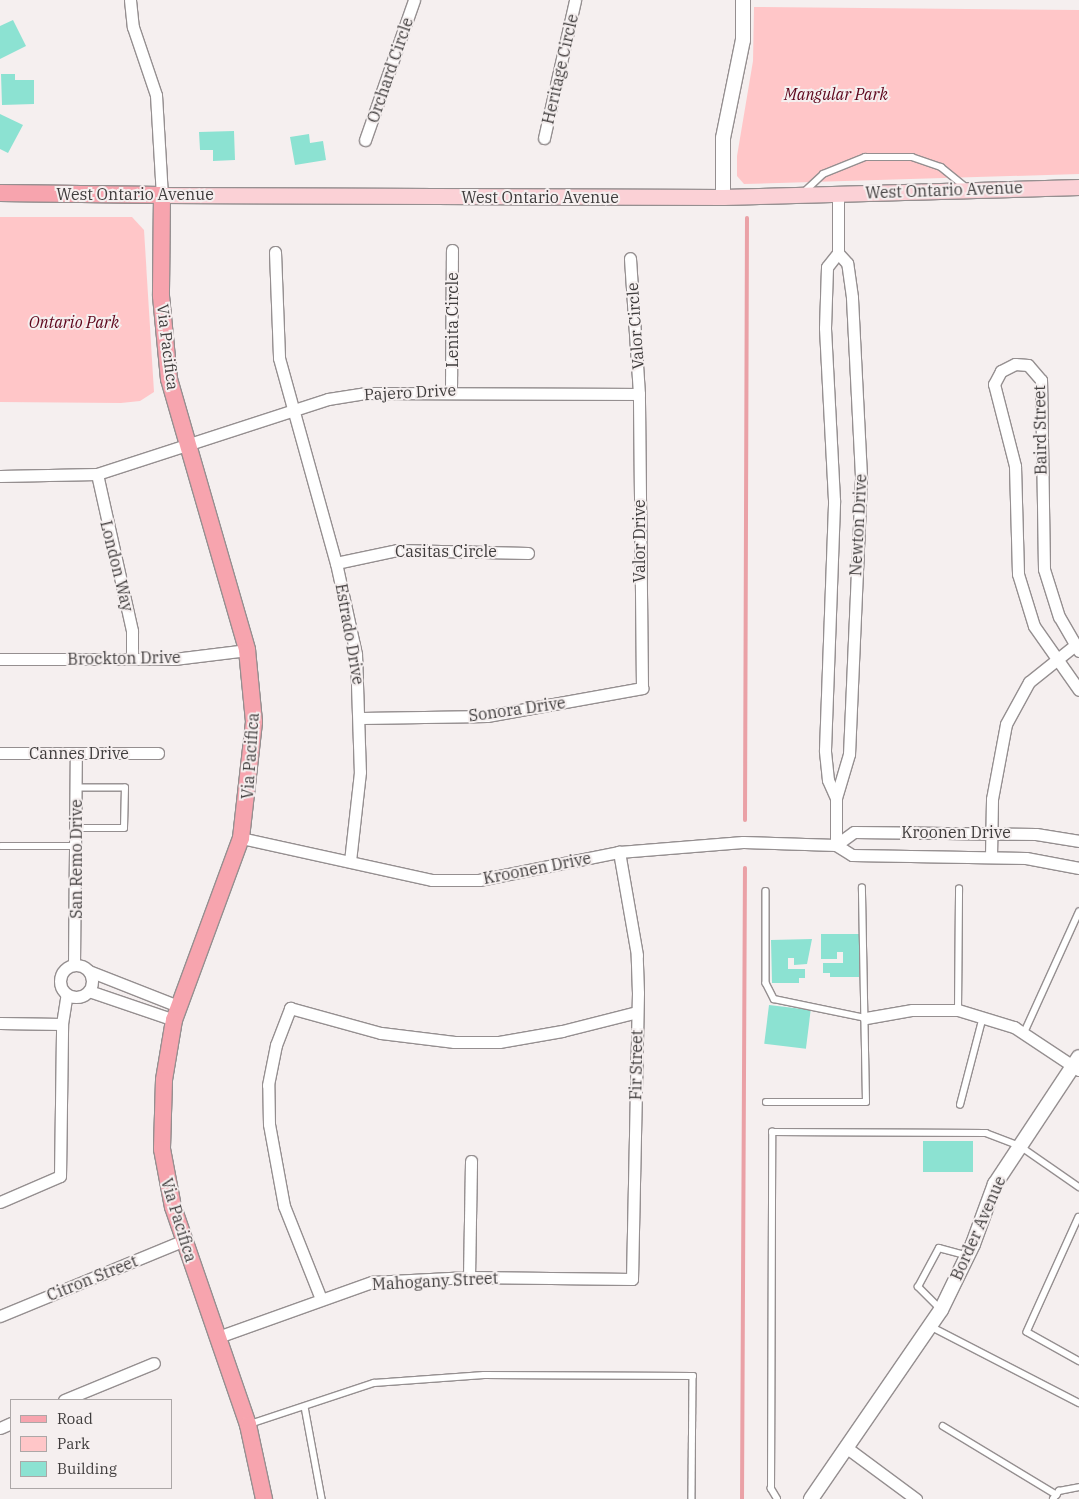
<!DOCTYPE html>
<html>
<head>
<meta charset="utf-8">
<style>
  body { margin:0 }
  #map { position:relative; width:1079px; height:1499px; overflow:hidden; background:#f5efef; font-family:"IBM Plex Serif",serif }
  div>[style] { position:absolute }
  .green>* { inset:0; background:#ffc6c8 }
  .stream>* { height:4px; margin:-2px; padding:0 2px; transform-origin:2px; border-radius:2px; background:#eaa1a6 }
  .building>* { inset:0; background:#8ce2d2; transform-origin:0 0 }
  .roads { filter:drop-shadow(1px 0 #958f90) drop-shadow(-1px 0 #958f90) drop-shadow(0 1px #958f90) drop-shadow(0 -1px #958f90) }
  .service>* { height:5.5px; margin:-2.75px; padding:0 2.75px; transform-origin:2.75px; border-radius:2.75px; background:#fff }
  .minor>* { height:11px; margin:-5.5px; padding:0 5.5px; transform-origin:5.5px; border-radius:5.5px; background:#fff }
  .minor>.ring { margin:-5.5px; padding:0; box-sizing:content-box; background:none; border:11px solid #fff; border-radius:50% }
  .tertiary>* { height:14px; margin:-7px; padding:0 7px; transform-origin:7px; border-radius:7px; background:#fff }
  .secondary>* { height:15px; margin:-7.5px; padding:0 7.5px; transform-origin:7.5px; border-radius:7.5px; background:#fbd1d6 }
  .primary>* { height:16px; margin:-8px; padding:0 8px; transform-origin:8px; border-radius:8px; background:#f7a4ae }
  span { translate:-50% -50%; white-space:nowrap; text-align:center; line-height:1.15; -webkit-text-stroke:4px #f5efef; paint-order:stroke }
  .street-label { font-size:16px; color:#3f3c3c }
  .park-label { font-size:16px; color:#5d061c; font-style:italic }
  .legend { position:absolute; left:10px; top:1399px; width:162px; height:90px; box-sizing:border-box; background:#f5efef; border:1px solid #aca7a7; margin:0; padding:6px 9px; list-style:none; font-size:15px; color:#3f3c3c }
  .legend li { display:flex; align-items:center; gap:10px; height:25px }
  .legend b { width:25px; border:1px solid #aca7a7 }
</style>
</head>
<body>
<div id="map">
  <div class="green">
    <div style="clip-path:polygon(754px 7px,1079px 10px,1079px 174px,744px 184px,737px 176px,737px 156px,753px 61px)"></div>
    <div style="clip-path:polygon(0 217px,132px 217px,144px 230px,154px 392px,140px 401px,121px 403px,0 402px)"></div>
  </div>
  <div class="stream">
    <div style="left:745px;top:820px;width:602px;rotate:-89.81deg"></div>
    <div style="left:742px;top:1499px;width:631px;rotate:-89.73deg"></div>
  </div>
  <div class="building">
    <div style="clip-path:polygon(13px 20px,26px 46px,0 59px,0 26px)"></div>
    <div style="clip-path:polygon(1px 74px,15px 74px,15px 80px,34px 80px,34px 104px,2px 105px)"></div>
    <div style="clip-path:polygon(0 114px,23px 125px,8px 153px,0 149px)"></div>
    <div style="clip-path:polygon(234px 131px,235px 160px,213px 161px,213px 150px,200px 150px,199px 132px)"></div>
    <div style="clip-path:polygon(309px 134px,310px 143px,323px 141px,326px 160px,295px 165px,290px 137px)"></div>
    <div style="clip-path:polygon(821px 934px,859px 934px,859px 977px,830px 977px,830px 973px,823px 973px,823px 963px,843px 963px,843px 952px,837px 952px,837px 959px,821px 959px)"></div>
    <div style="clip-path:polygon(812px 939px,807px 964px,794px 965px,794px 958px,788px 958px,788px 969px,805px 969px,805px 978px,799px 978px,799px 983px,772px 983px,771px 940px)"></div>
    <div style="left:769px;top:1005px;width:42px;height:39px;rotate:7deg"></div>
    <div style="left:923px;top:1141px;width:50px;height:31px"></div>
  </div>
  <div class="roads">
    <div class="service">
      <div style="left:804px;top:192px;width:26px;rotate:-43deg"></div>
      <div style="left:823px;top:174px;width:45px;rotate:-22deg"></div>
      <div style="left:865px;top:157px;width:47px"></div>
      <div style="left:912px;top:157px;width:31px;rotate:19deg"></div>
      <div style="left:941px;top:167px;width:32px;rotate:39deg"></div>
      <div style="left:75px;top:828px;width:49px"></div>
      <div style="left:124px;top:828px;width:40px;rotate:-88.6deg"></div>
      <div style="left:125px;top:788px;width:49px;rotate:180deg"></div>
      <div style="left:1px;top:846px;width:74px"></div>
      <div style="left:766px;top:891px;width:92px;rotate:90deg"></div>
      <div style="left:766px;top:983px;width:18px;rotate:63deg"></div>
      <div style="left:774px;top:999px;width:94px;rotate:11.7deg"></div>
      <div style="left:958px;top:1010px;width:121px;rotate:-89.5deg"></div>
      <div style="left:1024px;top:1033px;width:133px;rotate:-65.6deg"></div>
      <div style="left:766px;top:1102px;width:100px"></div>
      <div style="left:866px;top:1102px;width:214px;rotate:-91.1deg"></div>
      <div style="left:960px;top:1105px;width:91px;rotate:-75.4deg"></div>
      <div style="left:1079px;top:1217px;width:126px;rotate:114.3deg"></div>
      <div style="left:1027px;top:1332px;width:60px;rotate:29.1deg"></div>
      <div style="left:940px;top:1309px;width:31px;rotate:-135deg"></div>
      <div style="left:918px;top:1287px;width:44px;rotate:-61.7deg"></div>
      <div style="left:939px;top:1248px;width:30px;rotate:15deg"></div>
      <div style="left:930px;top:1326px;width:168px;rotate:27.3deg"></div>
      <div style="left:305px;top:1407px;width:94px;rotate:79.5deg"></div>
      <div style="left:250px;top:1424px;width:131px;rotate:-18.3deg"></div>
      <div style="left:374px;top:1383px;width:110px;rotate:-4.2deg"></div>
      <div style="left:484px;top:1375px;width:209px;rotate:0.3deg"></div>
      <div style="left:693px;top:1376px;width:123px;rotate:90.5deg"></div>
      <div style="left:943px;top:1426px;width:133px;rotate:31.2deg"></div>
      <div style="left:777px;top:1499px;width:12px;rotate:-121deg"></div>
      <div style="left:771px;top:1489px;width:357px;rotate:-89.8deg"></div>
      <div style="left:772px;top:1132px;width:214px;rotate:0.3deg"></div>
      <div style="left:986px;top:1133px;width:36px;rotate:21deg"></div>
      <div style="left:1020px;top:1146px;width:72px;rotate:34.8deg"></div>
      <div style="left:1053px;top:1499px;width:10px;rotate:-53deg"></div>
      <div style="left:1059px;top:1491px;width:20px;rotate:-11deg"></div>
    </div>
    <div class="minor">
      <div style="left:130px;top:0;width:27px;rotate:84deg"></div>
      <div style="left:133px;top:27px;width:72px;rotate:71.3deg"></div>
      <div style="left:156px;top:95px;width:100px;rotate:86.6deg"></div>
      <div style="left:544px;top:138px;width:141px;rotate:-77.3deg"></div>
      <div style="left:365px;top:140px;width:148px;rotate:-70.7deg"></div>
      <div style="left:275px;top:252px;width:106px;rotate:87.8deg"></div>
      <div style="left:279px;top:358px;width:213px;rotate:74.5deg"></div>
      <div style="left:336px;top:563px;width:93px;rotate:77.6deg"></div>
      <div style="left:356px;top:654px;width:118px;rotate:88.1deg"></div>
      <div style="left:360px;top:772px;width:90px;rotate:96.4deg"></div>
      <div style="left:451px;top:390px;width:140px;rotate:-89.6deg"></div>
      <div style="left:97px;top:474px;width:161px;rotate:77.4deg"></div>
      <div style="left:132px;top:631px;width:28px;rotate:90deg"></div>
      <div style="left:0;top:476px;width:97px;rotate:-1.2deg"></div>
      <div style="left:97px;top:474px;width:243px;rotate:-18deg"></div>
      <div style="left:328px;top:399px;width:39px;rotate:-9deg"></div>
      <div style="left:367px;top:393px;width:272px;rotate:0.2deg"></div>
      <div style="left:336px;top:563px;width:62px;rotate:-12deg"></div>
      <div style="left:397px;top:550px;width:131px;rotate:1.3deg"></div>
      <div style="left:1079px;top:651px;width:39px;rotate:-120deg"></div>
      <div style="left:1059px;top:617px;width:50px;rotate:-107.4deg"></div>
      <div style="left:1044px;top:569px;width:189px;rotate:-90.9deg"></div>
      <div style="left:1041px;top:380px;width:20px;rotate:-131deg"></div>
      <div style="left:1028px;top:365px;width:13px;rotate:-176deg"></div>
      <div style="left:1015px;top:364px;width:16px;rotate:153deg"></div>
      <div style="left:1001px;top:371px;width:15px;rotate:118deg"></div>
      <div style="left:994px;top:384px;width:85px;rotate:75.6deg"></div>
      <div style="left:1015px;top:466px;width:108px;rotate:88.4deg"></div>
      <div style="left:1018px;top:574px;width:54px;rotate:72.9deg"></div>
      <div style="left:1034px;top:626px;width:78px;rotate:54.9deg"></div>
      <div style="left:0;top:659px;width:174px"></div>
      <div style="left:174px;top:659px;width:74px;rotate:-7deg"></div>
      <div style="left:361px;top:718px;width:126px;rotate:-0.9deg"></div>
      <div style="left:487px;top:716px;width:158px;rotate:-10.2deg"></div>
      <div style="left:642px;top:688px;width:294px;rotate:-90.6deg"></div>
      <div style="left:639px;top:394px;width:136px;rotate:-93.8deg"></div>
      <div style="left:0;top:753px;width:158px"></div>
      <div style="left:836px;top:798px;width:46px;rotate:-73.5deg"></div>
      <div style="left:849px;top:754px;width:278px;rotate:-87.5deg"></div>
      <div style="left:861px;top:476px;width:179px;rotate:-92.9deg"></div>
      <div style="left:852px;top:297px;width:34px;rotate:-98deg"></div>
      <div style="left:847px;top:263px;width:13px;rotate:-132deg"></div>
      <div style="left:241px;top:838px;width:196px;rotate:12.4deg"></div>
      <div style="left:432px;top:880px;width:47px"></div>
      <div style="left:479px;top:880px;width:143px;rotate:-11.3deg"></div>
      <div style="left:619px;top:852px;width:124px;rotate:-4.6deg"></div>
      <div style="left:743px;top:842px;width:93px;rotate:1.8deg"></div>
      <div style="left:836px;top:845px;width:19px;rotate:32deg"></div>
      <div style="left:852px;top:855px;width:174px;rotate:1deg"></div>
      <div style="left:1026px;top:858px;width:54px;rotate:10.7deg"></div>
      <div style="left:836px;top:845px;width:47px;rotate:-90deg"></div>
      <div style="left:836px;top:798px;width:20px;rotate:-114deg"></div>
      <div style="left:828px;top:780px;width:30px;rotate:-96deg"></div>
      <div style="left:825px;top:750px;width:250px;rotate:-87.9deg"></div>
      <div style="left:834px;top:500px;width:172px;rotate:-93deg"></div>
      <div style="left:825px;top:328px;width:61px;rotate:-88.1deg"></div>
      <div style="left:827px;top:267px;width:18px;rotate:-52deg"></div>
      <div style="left:838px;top:253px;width:59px;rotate:-90deg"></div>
      <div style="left:836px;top:845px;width:22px;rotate:-36deg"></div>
      <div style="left:854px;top:832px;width:182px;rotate:0.6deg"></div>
      <div style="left:1036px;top:834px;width:44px;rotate:9.2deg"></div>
      <div style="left:991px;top:857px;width:58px;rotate:-89deg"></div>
      <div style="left:992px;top:799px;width:76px;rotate:-79.4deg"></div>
      <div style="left:1006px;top:724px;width:48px;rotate:-61.3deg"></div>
      <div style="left:1029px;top:682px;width:58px;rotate:-38.7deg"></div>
      <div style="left:74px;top:965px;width:212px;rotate:-89.5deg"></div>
      <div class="ring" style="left:60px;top:965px;width:21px;height:21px"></div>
      <div style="left:89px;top:971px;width:96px;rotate:21.5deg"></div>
      <div style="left:89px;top:991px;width:90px;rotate:18.8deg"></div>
      <div style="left:866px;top:1018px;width:47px;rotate:-9.9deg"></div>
      <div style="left:912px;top:1010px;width:46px"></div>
      <div style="left:958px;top:1010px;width:59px;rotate:16.9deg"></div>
      <div style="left:1014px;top:1027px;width:78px;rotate:33.5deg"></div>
      <div style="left:0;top:1023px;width:62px;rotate:0.9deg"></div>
      <div style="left:0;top:1202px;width:65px;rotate:-23.4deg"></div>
      <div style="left:60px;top:1176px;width:152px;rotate:-89.2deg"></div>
      <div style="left:62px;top:1024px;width:30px;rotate:-81deg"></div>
      <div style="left:469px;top:1277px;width:116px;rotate:-89deg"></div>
      <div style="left:321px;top:1299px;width:100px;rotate:-111.7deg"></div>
      <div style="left:284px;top:1206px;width:83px;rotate:-100.4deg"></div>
      <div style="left:269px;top:1124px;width:39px;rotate:-91deg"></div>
      <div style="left:268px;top:1085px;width:41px;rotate:-78.7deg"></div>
      <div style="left:276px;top:1045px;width:40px;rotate:-69deg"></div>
      <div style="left:290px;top:1008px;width:94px;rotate:15.4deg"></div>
      <div style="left:381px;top:1033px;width:74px;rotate:7deg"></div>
      <div style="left:454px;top:1042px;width:45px"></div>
      <div style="left:499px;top:1042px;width:64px;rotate:-9.9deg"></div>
      <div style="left:562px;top:1031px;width:77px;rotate:-14.2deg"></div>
      <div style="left:0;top:1316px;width:199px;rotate:-22.4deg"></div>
      <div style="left:218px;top:1337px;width:164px;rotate:-19.7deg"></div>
      <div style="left:372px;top:1282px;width:97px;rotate:-3deg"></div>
      <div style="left:469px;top:1277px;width:163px;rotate:0.7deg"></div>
      <div style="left:632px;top:1279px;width:286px;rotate:-88.8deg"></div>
      <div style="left:638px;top:993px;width:38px;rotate:-92deg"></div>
      <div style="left:637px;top:955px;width:105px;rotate:-99.9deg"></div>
      <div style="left:64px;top:1400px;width:97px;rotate:-22.3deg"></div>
      <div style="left:0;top:1428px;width:12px;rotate:-24deg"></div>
      <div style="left:847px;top:1448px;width:86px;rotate:36.5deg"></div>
    </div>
    <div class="tertiary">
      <div style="left:723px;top:197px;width:59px;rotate:-90deg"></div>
      <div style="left:723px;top:138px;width:100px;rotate:-78.5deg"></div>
      <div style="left:743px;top:40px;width:40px;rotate:-90deg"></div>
      <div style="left:811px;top:1499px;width:229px;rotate:-55.5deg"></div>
      <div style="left:941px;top:1310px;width:73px;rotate:-64.1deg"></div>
      <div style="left:973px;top:1244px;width:64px;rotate:-69.9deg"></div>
      <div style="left:995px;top:1184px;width:152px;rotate:-56.5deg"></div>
    </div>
    <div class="secondary">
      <div style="left:162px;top:195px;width:561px;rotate:0.2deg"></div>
      <div style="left:723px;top:197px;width:356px;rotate:-1.6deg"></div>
    </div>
    <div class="primary">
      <div style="left:0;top:193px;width:162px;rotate:0.7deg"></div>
      <div style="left:162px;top:195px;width:101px;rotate:90.6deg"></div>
      <div style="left:161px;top:296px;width:83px;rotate:84.5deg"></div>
      <div style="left:169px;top:379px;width:282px;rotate:73.9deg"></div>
      <div style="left:247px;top:650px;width:72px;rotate:84.4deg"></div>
      <div style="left:254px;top:722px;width:117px;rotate:96.4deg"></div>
      <div style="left:241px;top:838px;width:194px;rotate:110.2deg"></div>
      <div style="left:174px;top:1020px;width:61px;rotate:99.5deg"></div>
      <div style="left:164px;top:1080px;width:69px;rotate:91.7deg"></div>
      <div style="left:162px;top:1149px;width:59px;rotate:79.3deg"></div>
      <div style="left:173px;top:1207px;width:231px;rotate:71deg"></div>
      <div style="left:248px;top:1425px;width:76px;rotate:77.8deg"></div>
    </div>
  </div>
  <div class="street-label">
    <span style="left:560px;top:69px;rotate:-77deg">Heritage Circle</span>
    <span style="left:390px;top:70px;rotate:-71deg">Orchard Circle</span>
    <span style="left:944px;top:190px;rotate:-2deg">West Ontario Avenue</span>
    <span style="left:135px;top:194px">West Ontario Avenue</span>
    <span style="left:540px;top:197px">West Ontario Avenue</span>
    <span style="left:452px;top:320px;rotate:-90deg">Lenita Circle</span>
    <span style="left:635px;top:326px;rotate:-94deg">Valor Circle</span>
    <span style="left:168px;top:347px;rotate:83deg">Via Pacifica</span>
    <span style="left:410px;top:392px;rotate:-3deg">Pajero Drive</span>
    <span style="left:1040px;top:430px;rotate:-91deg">Baird Street</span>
    <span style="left:858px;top:525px;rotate:-87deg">Newton Drive</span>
    <span style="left:639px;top:541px;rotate:-90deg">Valor Drive</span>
    <span style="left:446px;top:551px">Casitas Circle</span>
    <span style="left:117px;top:566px;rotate:76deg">London Way</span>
    <span style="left:350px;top:634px;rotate:80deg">Estrado Drive</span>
    <span style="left:124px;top:658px;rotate:-1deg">Brockton Drive</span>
    <span style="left:517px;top:709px;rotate:-8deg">Sonora Drive</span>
    <span style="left:79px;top:753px">Cannes Drive</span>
    <span style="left:250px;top:756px;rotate:-86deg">Via Pacifica</span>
    <span style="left:956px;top:832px">Kroonen Drive</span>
    <span style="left:76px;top:859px;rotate:-90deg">San Remo Drive</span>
    <span style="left:537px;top:868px;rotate:-11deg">Kroonen Drive</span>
    <span style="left:636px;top:1065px;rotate:-89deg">Fir Street</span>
    <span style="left:179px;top:1220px;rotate:73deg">Via Pacifica</span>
    <span style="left:978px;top:1228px;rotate:-66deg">Border Avenue</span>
    <span style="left:92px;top:1278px;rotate:-22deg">Citron Street</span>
    <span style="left:435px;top:1281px;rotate:-3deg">Mahogany Street</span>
  </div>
  <div class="park-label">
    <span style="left:836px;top:94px">Mangular Park</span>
    <span style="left:74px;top:322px">Ontario Park</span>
  </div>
  <ul class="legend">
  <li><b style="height:6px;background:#f7a4ae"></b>Road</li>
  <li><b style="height:14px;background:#ffc6c8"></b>Park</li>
  <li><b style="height:14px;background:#8ce2d2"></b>Building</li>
  </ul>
</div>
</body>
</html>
